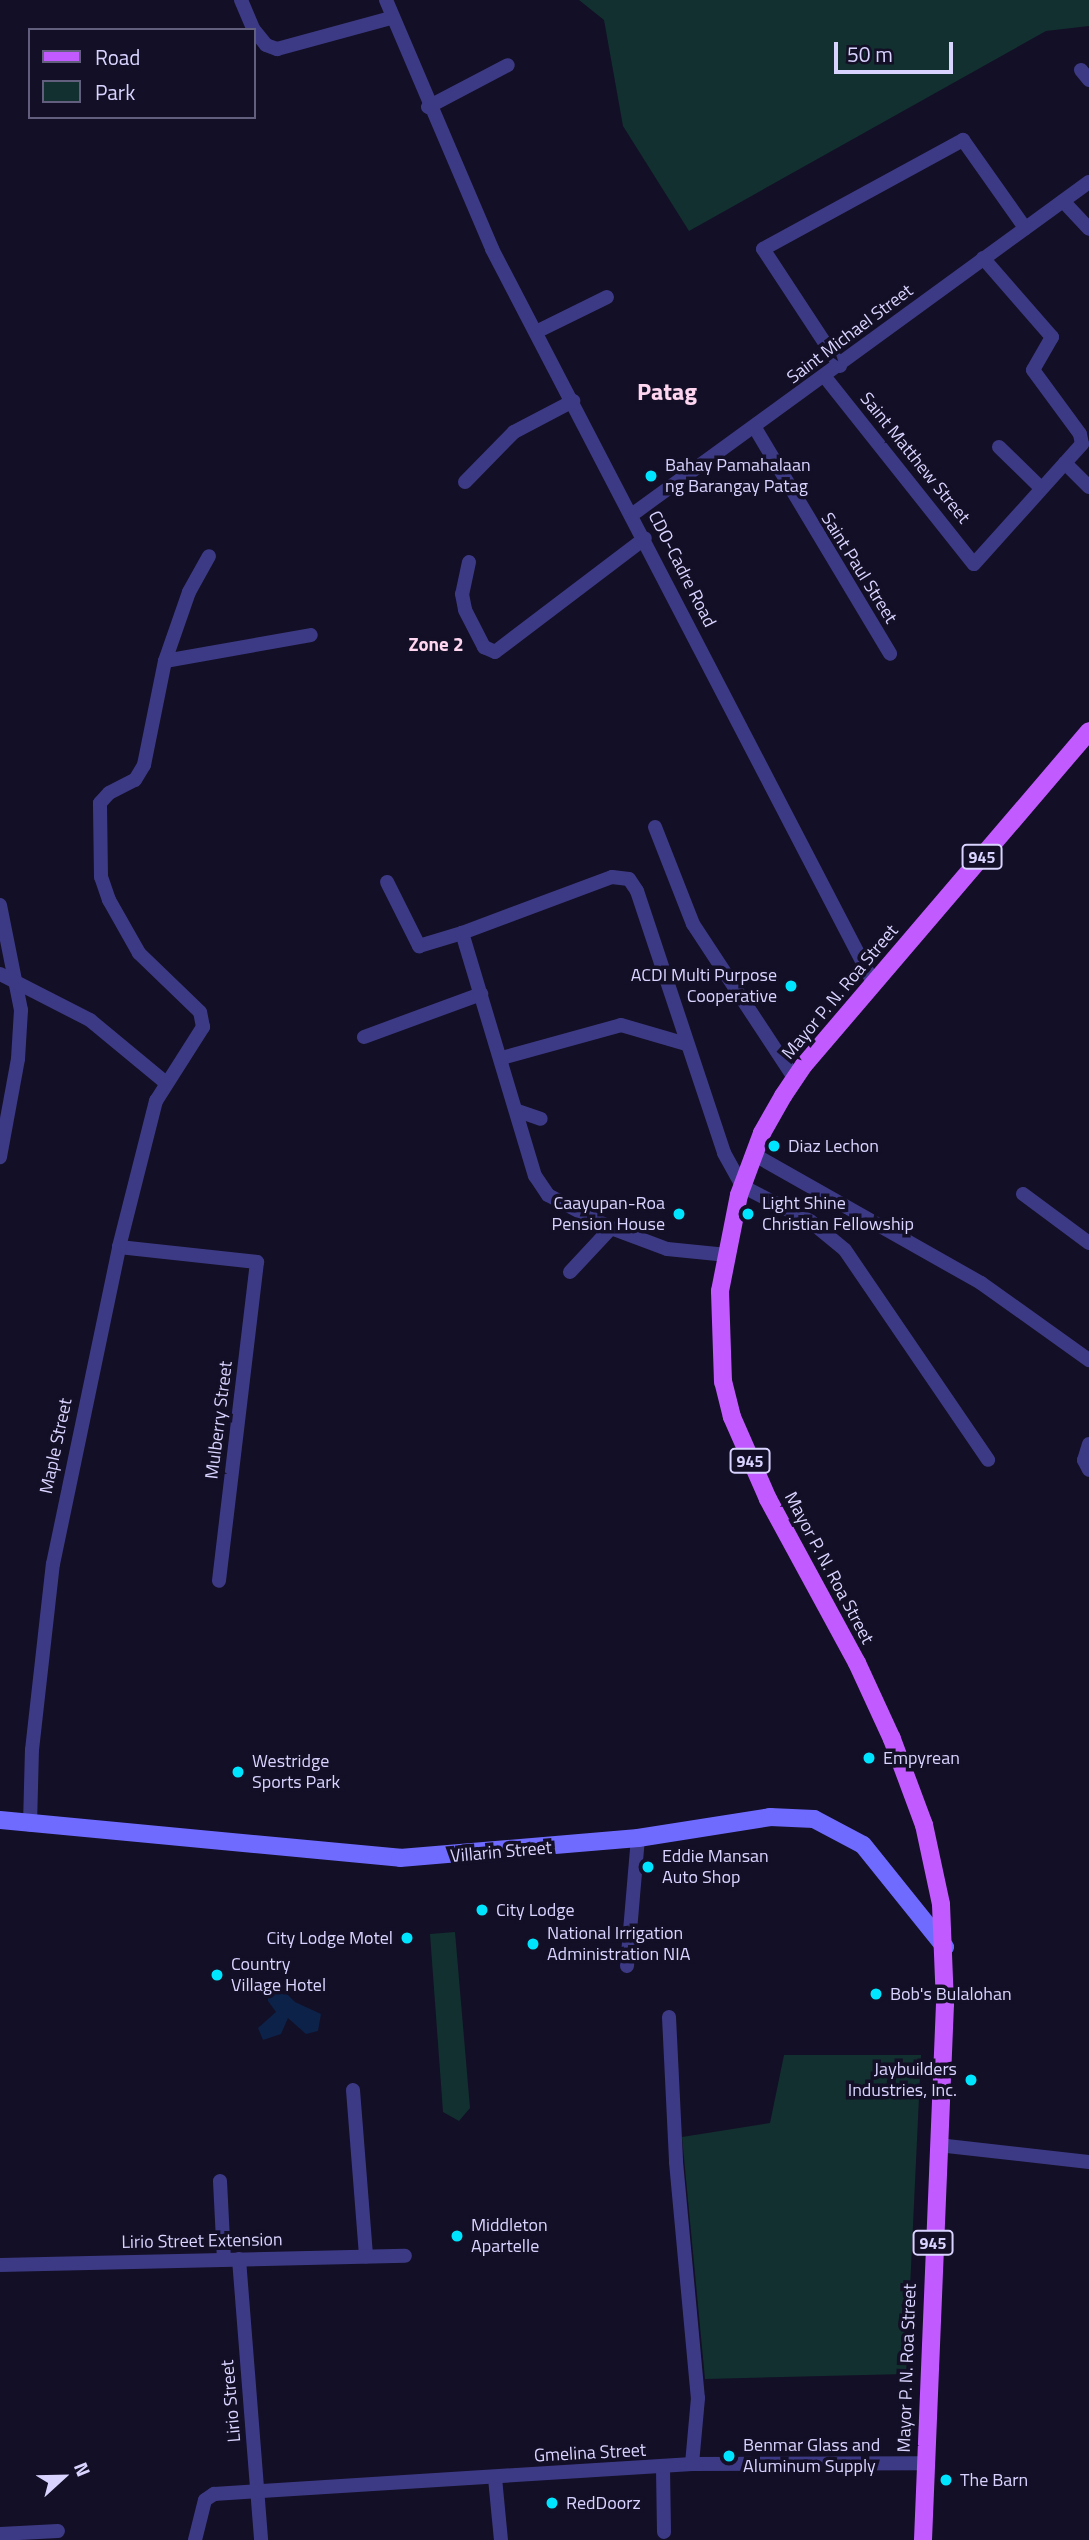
<!DOCTYPE html>
<html>
<head>
<meta charset="utf-8">
<style>
  body { margin:0 }
  #map { position:relative; width:1089px; height:2540px; overflow:hidden; background:#130f26; font-family:"Titillium Web",sans-serif }
  div>[style] { position:absolute }
  .green>* { inset:0; background:#12302f }
  .water>* { inset:0; background:#0c2248 }
  .street>* { height:14px; margin:-7px; padding:0 7px; transform-origin:7px; border-radius:7px; background:#3d3a85 }
  .secondary>* { height:18px; margin:-9px; padding:0 9px; transform-origin:9px; border-radius:9px; background:#6f6bff }
  .primary>* { height:18px; margin:-9px; padding:0 9px; transform-origin:9px; border-radius:9px; background:#c25bff }
  .dots>* { width:19px; height:19px; translate:-50% -50%; box-sizing:border-box; border:4px solid #130f26; border-radius:50% }
  span { translate:-50% -50%; white-space:nowrap; text-align:center; line-height:1.15; -webkit-text-stroke:7px #130f26; paint-order:stroke }
  .shield-label span { padding:2px 5px; background:#130f26; border:2px solid; border-radius:5px; -webkit-text-stroke-width:0 }
  .shield-label { font-size:16px; color:#d9d4ff; font-weight:700 }
  .street-label { font-size:18px; color:#d9d4ff }
  .poi-label { font-size:18px; color:#d9d4ff }
  .left { translate:0 -50%; text-align:left }
  .right { translate:-100% -50%; text-align:right }
  .neighbourhood-label { font-size:19px; color:#ffd6f0; font-weight:700 }
  .district-label { font-size:24px; color:#ffd6f0; font-weight:700 }
  .legend { position:absolute; left:28px; top:28px; width:228px; height:91px; box-sizing:border-box; background:#130f26; border:2px solid #625e7d; margin:0; padding:9px 12px; list-style:none; font-size:21px; color:#d9d4ff }
  .legend li { display:flex; align-items:center; gap:14px; height:35px }
  .legend b { width:35px; border:2px solid #625e7d }
  .north { position:absolute; left:28px; top:2442px; width:70px; height:70px; -webkit-text-stroke:5px #130f26; paint-order:stroke; rotate:68deg; font-size:19px; font-weight:700; line-height:28px; text-align:center; color:#d9d4ff }
  .north::after { content:''; display:block; margin:auto; width:24px; height:32px; background:#d9d4ff; clip-path:polygon(50% 0,100% 100%,50% 72%,0 100%) }
  .scale { position:absolute; left:834px; top:42px; width:119px; height:32px; box-sizing:border-box; border:4px solid #d9d4ff; border-top:0; padding-left:9px; font-size:21px; line-height:24px; white-space:nowrap; color:#d9d4ff; -webkit-text-stroke:5px #130f26; paint-order:stroke }
</style>
</head>
<body>
<div id="map">
  <div class="green">
    <div style="clip-path:polygon(579px 0,1089px 0,1089px 26px,1046px 31px,689px 231px,623px 126px,604px 20px)"></div>
    <div style="clip-path:polygon(455px 1932px,470px 2108px,459px 2121px,443px 2112px,430px 1934px)"></div>
    <div style="clip-path:polygon(784px 2055px,921px 2055px,906px 2374px,705px 2379px,682px 2137px,770px 2123px)"></div>
  </div>
  <div class="water">
    <div style="clip-path:polygon(280px 1987px,295px 2002px,321px 2014px,318px 2031px,306px 2034px,288px 2018px,281px 2034px,263px 2040px,258px 2028px,276px 2012px,268px 2001px,268px 1993px)"></div>
  </div>
  <div class="street">
    <div style="left:241px;top:0;width:33px;rotate:67deg"></div>
    <div style="left:386px;top:0;width:271px;rotate:66.9deg"></div>
    <div style="left:492px;top:249px;width:826px;rotate:62.54deg"></div>
    <div style="left:254px;top:30px;width:19px;rotate:51deg"></div>
    <div style="left:266px;top:45px;width:12px;rotate:20deg"></div>
    <div style="left:277px;top:49px;width:118px;rotate:-15.2deg"></div>
    <div style="left:1081px;top:70px;width:13px;rotate:51deg"></div>
    <div style="left:428px;top:107px;width:90px;rotate:-27.7deg"></div>
    <div style="left:1063px;top:201px;width:38px;rotate:47deg"></div>
    <div style="left:983px;top:258px;width:105px;rotate:48.9deg"></div>
    <div style="left:1052px;top:337px;width:38px;rotate:120deg"></div>
    <div style="left:1033px;top:370px;width:79px;rotate:53.7deg"></div>
    <div style="left:1080px;top:434px;width:10px;rotate:79deg"></div>
    <div style="left:1082px;top:444px;width:25px;rotate:132deg"></div>
    <div style="left:1065px;top:463px;width:34px;rotate:45deg"></div>
    <div style="left:536px;top:332px;width:79px;rotate:-26.2deg"></div>
    <div style="left:840px;top:366px;width:140px;rotate:-123.3deg"></div>
    <div style="left:763px;top:249px;width:228px;rotate:-28.6deg"></div>
    <div style="left:963px;top:140px;width:108px;rotate:54.8deg"></div>
    <div style="left:825px;top:377px;width:239px;rotate:51.5deg"></div>
    <div style="left:974px;top:564px;width:136px;rotate:-48deg"></div>
    <div style="left:755px;top:428px;width:263px;rotate:59.1deg"></div>
    <div style="left:999px;top:447px;width:59px;rotate:44.3deg"></div>
    <div style="left:465px;top:482px;width:70px;rotate:-45.6deg"></div>
    <div style="left:514px;top:432px;width:67px;rotate:-27.7deg"></div>
    <div style="left:633px;top:514px;width:564px;rotate:-36.06deg"></div>
    <div style="left:469px;top:562px;width:33px;rotate:102deg"></div>
    <div style="left:462px;top:594px;width:16px;rotate:79deg"></div>
    <div style="left:465px;top:610px;width:42px;rotate:62.8deg"></div>
    <div style="left:484px;top:647px;width:12px;rotate:24deg"></div>
    <div style="left:495px;top:652px;width:188px;rotate:-37.2deg"></div>
    <div style="left:165px;top:661px;width:148px;rotate:-10.1deg"></div>
    <div style="left:655px;top:827px;width:104px;rotate:68.6deg"></div>
    <div style="left:693px;top:924px;width:186px;rotate:56.7deg"></div>
    <div style="left:387px;top:882px;width:72px;rotate:63.4deg"></div>
    <div style="left:419px;top:946px;width:45px;rotate:-16.8deg"></div>
    <div style="left:0;top:905px;width:107px;rotate:78.7deg"></div>
    <div style="left:21px;top:1010px;width:49px;rotate:93.5deg"></div>
    <div style="left:18px;top:1059px;width:100px;rotate:100.4deg"></div>
    <div style="left:0;top:974px;width:101px;rotate:27.1deg"></div>
    <div style="left:90px;top:1020px;width:97px;rotate:39.6deg"></div>
    <div style="left:364px;top:1037px;width:125px;rotate:-20.2deg"></div>
    <div style="left:502px;top:1058px;width:123px;rotate:-15.5deg"></div>
    <div style="left:621px;top:1025px;width:68px;rotate:16.3deg"></div>
    <div style="left:518px;top:1111px;width:24px;rotate:19deg"></div>
    <div style="left:753px;top:1154px;width:262px;rotate:29.5deg"></div>
    <div style="left:981px;top:1283px;width:133px;rotate:35.5deg"></div>
    <div style="left:1023px;top:1194px;width:82px;rotate:36.6deg"></div>
    <div style="left:119px;top:1247px;width:139px;rotate:6.2deg"></div>
    <div style="left:257px;top:1262px;width:321px;rotate:96.8deg"></div>
    <div style="left:727px;top:1255px;width:60px;rotate:-174.3deg"></div>
    <div style="left:667px;top:1249px;width:60px;rotate:-159.4deg"></div>
    <div style="left:611px;top:1228px;width:71px;rotate:-152.4deg"></div>
    <div style="left:548px;top:1195px;width:23px;rotate:-124deg"></div>
    <div style="left:535px;top:1176px;width:254px;rotate:-106.7deg"></div>
    <div style="left:462px;top:933px;width:160px;rotate:-20.5deg"></div>
    <div style="left:612px;top:877px;width:17px;rotate:7deg"></div>
    <div style="left:629px;top:879px;width:14px;rotate:56deg"></div>
    <div style="left:637px;top:891px;width:276px;rotate:71.6deg"></div>
    <div style="left:724px;top:1153px;width:38px;rotate:61deg"></div>
    <div style="left:742px;top:1186px;width:76px;rotate:27.2deg"></div>
    <div style="left:810px;top:1221px;width:45px;rotate:39.6deg"></div>
    <div style="left:845px;top:1250px;width:254px;rotate:55.7deg"></div>
    <div style="left:570px;top:1272px;width:60px;rotate:-47deg"></div>
    <div style="left:1089px;top:1444px;width:17px;rotate:107deg"></div>
    <div style="left:1084px;top:1460px;width:11px;rotate:63deg"></div>
    <div style="left:30px;top:1825px;width:75px;rotate:-88.5deg"></div>
    <div style="left:32px;top:1750px;width:187px;rotate:-83.6deg"></div>
    <div style="left:53px;top:1564px;width:324px;rotate:-78.2deg"></div>
    <div style="left:119px;top:1247px;width:151px;rotate:-75.8deg"></div>
    <div style="left:156px;top:1101px;width:88px;rotate:-57.6deg"></div>
    <div style="left:203px;top:1027px;width:15px;rotate:-101deg"></div>
    <div style="left:200px;top:1012px;width:85px;rotate:-136deg"></div>
    <div style="left:139px;top:953px;width:61px;rotate:-119.5deg"></div>
    <div style="left:109px;top:900px;width:24px;rotate:-109deg"></div>
    <div style="left:101px;top:877px;width:74px;rotate:-90.8deg"></div>
    <div style="left:100px;top:803px;width:13px;rotate:-48deg"></div>
    <div style="left:109px;top:793px;width:29px;rotate:-27deg"></div>
    <div style="left:135px;top:780px;width:17px;rotate:-59deg"></div>
    <div style="left:144px;top:765px;width:106px;rotate:-78.6deg"></div>
    <div style="left:165px;top:661px;width:73px;rotate:-70.8deg"></div>
    <div style="left:189px;top:592px;width:41px;rotate:-60.9deg"></div>
    <div style="left:627px;top:1966px;width:128px;rotate:-85.1deg"></div>
    <div style="left:669px;top:2017px;width:145px;rotate:87.2deg"></div>
    <div style="left:676px;top:2162px;width:237px;rotate:84.7deg"></div>
    <div style="left:698px;top:2398px;width:66px;rotate:95.2deg"></div>
    <div style="left:353px;top:2090px;width:167px;rotate:85.5deg"></div>
    <div style="left:938px;top:2145px;width:152px;rotate:6.4deg"></div>
    <div style="left:220px;top:2181px;width:78px;rotate:87.1deg"></div>
    <div style="left:239px;top:2259px;width:282px;rotate:85.5deg"></div>
    <div style="left:0;top:2265px;width:405px;rotate:-1.3deg"></div>
    <div style="left:663px;top:2468px;width:64px;rotate:89.1deg"></div>
    <div style="left:495px;top:2478px;width:62px;rotate:84.5deg"></div>
    <div style="left:0;top:2534px;width:58px;rotate:-3deg"></div>
    <div style="left:195px;top:2540px;width:41px;rotate:-76deg"></div>
    <div style="left:205px;top:2500px;width:11px;rotate:-34deg"></div>
    <div style="left:214px;top:2494px;width:479px;rotate:-3.6deg"></div>
    <div style="left:692px;top:2464px;width:232px;rotate:-0.2deg"></div>
  </div>
  <div class="secondary">
    <div style="left:0;top:1820px;width:402px;rotate:5.4deg"></div>
    <div style="left:400px;top:1858px;width:239px;rotate:-4.8deg"></div>
    <div style="left:638px;top:1838px;width:134px;rotate:-9deg"></div>
    <div style="left:770px;top:1817px;width:44px;rotate:2.6deg"></div>
    <div style="left:814px;top:1819px;width:55px;rotate:28deg"></div>
    <div style="left:863px;top:1845px;width:131px;rotate:51.2deg"></div>
  </div>
  <div class="primary">
    <div style="left:923px;top:2540px;width:536px;rotate:-87.65deg"></div>
    <div style="left:945px;top:2004px;width:100px;rotate:-92.3deg"></div>
    <div style="left:941px;top:1904px;width:81px;rotate:-102.1deg"></div>
    <div style="left:924px;top:1825px;width:92px;rotate:-110.4deg"></div>
    <div style="left:892px;top:1739px;width:84px;rotate:-114.7deg"></div>
    <div style="left:857px;top:1663px;width:187px;rotate:-118.5deg"></div>
    <div style="left:768px;top:1499px;width:90px;rotate:-113.7deg"></div>
    <div style="left:732px;top:1417px;width:36px;rotate:-104deg"></div>
    <div style="left:723px;top:1382px;width:91px;rotate:-91.9deg"></div>
    <div style="left:720px;top:1291px;width:98px;rotate:-78.8deg"></div>
    <div style="left:739px;top:1195px;width:66px;rotate:-69.6deg"></div>
    <div style="left:762px;top:1133px;width:43px;rotate:-60.4deg"></div>
    <div style="left:783px;top:1096px;width:37px;rotate:-56deg"></div>
    <div style="left:804px;top:1065px;width:439px;rotate:-49.5deg"></div>
  </div>
  <div class="dots">
    <div style="left:651px;top:476px;background:#00e5ff"></div>
    <div style="left:791px;top:986px;background:#00e5ff"></div>
    <div style="left:774px;top:1146px;background:#00e5ff"></div>
    <div style="left:679px;top:1214px;background:#00e5ff"></div>
    <div style="left:748px;top:1214px;background:#00e5ff"></div>
    <div style="left:869px;top:1758px;background:#00e5ff"></div>
    <div style="left:238px;top:1772px;background:#00e5ff"></div>
    <div style="left:648px;top:1867px;background:#00e5ff"></div>
    <div style="left:482px;top:1910px;background:#00e5ff"></div>
    <div style="left:407px;top:1938px;background:#00e5ff"></div>
    <div style="left:533px;top:1944px;background:#00e5ff"></div>
    <div style="left:217px;top:1975px;background:#00e5ff"></div>
    <div style="left:876px;top:1994px;background:#00e5ff"></div>
    <div style="left:971px;top:2080px;background:#00e5ff"></div>
    <div style="left:457px;top:2236px;background:#00e5ff"></div>
    <div style="left:729px;top:2456px;background:#00e5ff"></div>
    <div style="left:946px;top:2480px;background:#00e5ff"></div>
    <div style="left:552px;top:2503px;background:#00e5ff"></div>
  </div>
  <div class="shield-label">
    <span style="left:982px;top:857px">945</span>
    <span style="left:750px;top:1461px">945</span>
    <span style="left:933px;top:2243px">945</span>
  </div>
  <div class="street-label">
    <span style="left:850px;top:334px;rotate:-37deg">Saint Michael Street</span>
    <span style="left:915px;top:458px;rotate:51deg">Saint Matthew Street</span>
    <span style="left:859px;top:568px;rotate:58deg">Saint Paul Street</span>
    <span style="left:682px;top:569px;rotate:63deg">CDO-Cadre Road</span>
    <span style="left:840px;top:992px;rotate:-50deg">Mayor P. N. Roa Street</span>
    <span style="left:219px;top:1420px;rotate:-83deg">Mulberry Street</span>
    <span style="left:56px;top:1446px;rotate:-78deg">Maple Street</span>
    <span style="left:829px;top:1568px;rotate:62deg">Mayor P. N. Roa Street</span>
    <span style="left:501px;top:1852px;rotate:-5deg">Villarin Street</span>
    <span style="left:202px;top:2241px;rotate:-1deg">Lirio Street Extension</span>
    <span style="left:907px;top:2368px;rotate:-88deg">Mayor P. N. Roa Street</span>
    <span style="left:231px;top:2401px;rotate:-95deg">Lirio Street</span>
    <span style="left:590px;top:2453px;rotate:-3deg">Gmelina Street</span>
  </div>
  <div class="poi-label">
    <span class="left" style="left:665px;top:476px">Bahay Pamahalaan<br>ng Barangay Patag</span>
    <span class="right" style="left:777px;top:986px">ACDI Multi Purpose<br>Cooperative</span>
    <span class="left" style="left:788px;top:1146px">Diaz Lechon</span>
    <span class="right" style="left:665px;top:1214px">Caayupan-Roa<br>Pension House</span>
    <span class="left" style="left:762px;top:1214px">Light Shine<br>Christian Fellowship</span>
    <span class="left" style="left:883px;top:1758px">Empyrean</span>
    <span class="left" style="left:252px;top:1772px">Westridge<br>Sports Park</span>
    <span class="left" style="left:662px;top:1867px">Eddie Mansan<br>Auto Shop</span>
    <span class="left" style="left:496px;top:1910px">City Lodge</span>
    <span class="left" style="left:547px;top:1944px">National Irrigation<br>Administration NIA</span>
    <span class="right" style="left:393px;top:1938px">City Lodge Motel</span>
    <span class="left" style="left:231px;top:1975px">Country<br>Village Hotel</span>
    <span class="left" style="left:890px;top:1994px">Bob's Bulalohan</span>
    <span class="right" style="left:957px;top:2080px">Jaybuilders<br>Industries, Inc.</span>
    <span class="left" style="left:471px;top:2236px">Middleton<br>Apartelle</span>
    <span class="left" style="left:743px;top:2456px">Benmar Glass and<br>Aluminum Supply</span>
    <span class="left" style="left:960px;top:2480px">The Barn</span>
    <span class="left" style="left:566px;top:2503px">RedDoorz</span>
  </div>
  <div class="neighbourhood-label">
    <span style="left:436px;top:644px">Zone 2</span>
  </div>
  <div class="district-label">
    <span style="left:667px;top:392px">Patag</span>
  </div>
  <ul class="legend">
  <li><b style="height:9px;background:#c25bff"></b>Road</li>
  <li><b style="height:19px;background:#12302f"></b>Park</li>
  </ul>
  <div class="north">N</div>
  <div class="scale">50 m</div>
</div>
</body>
</html>
